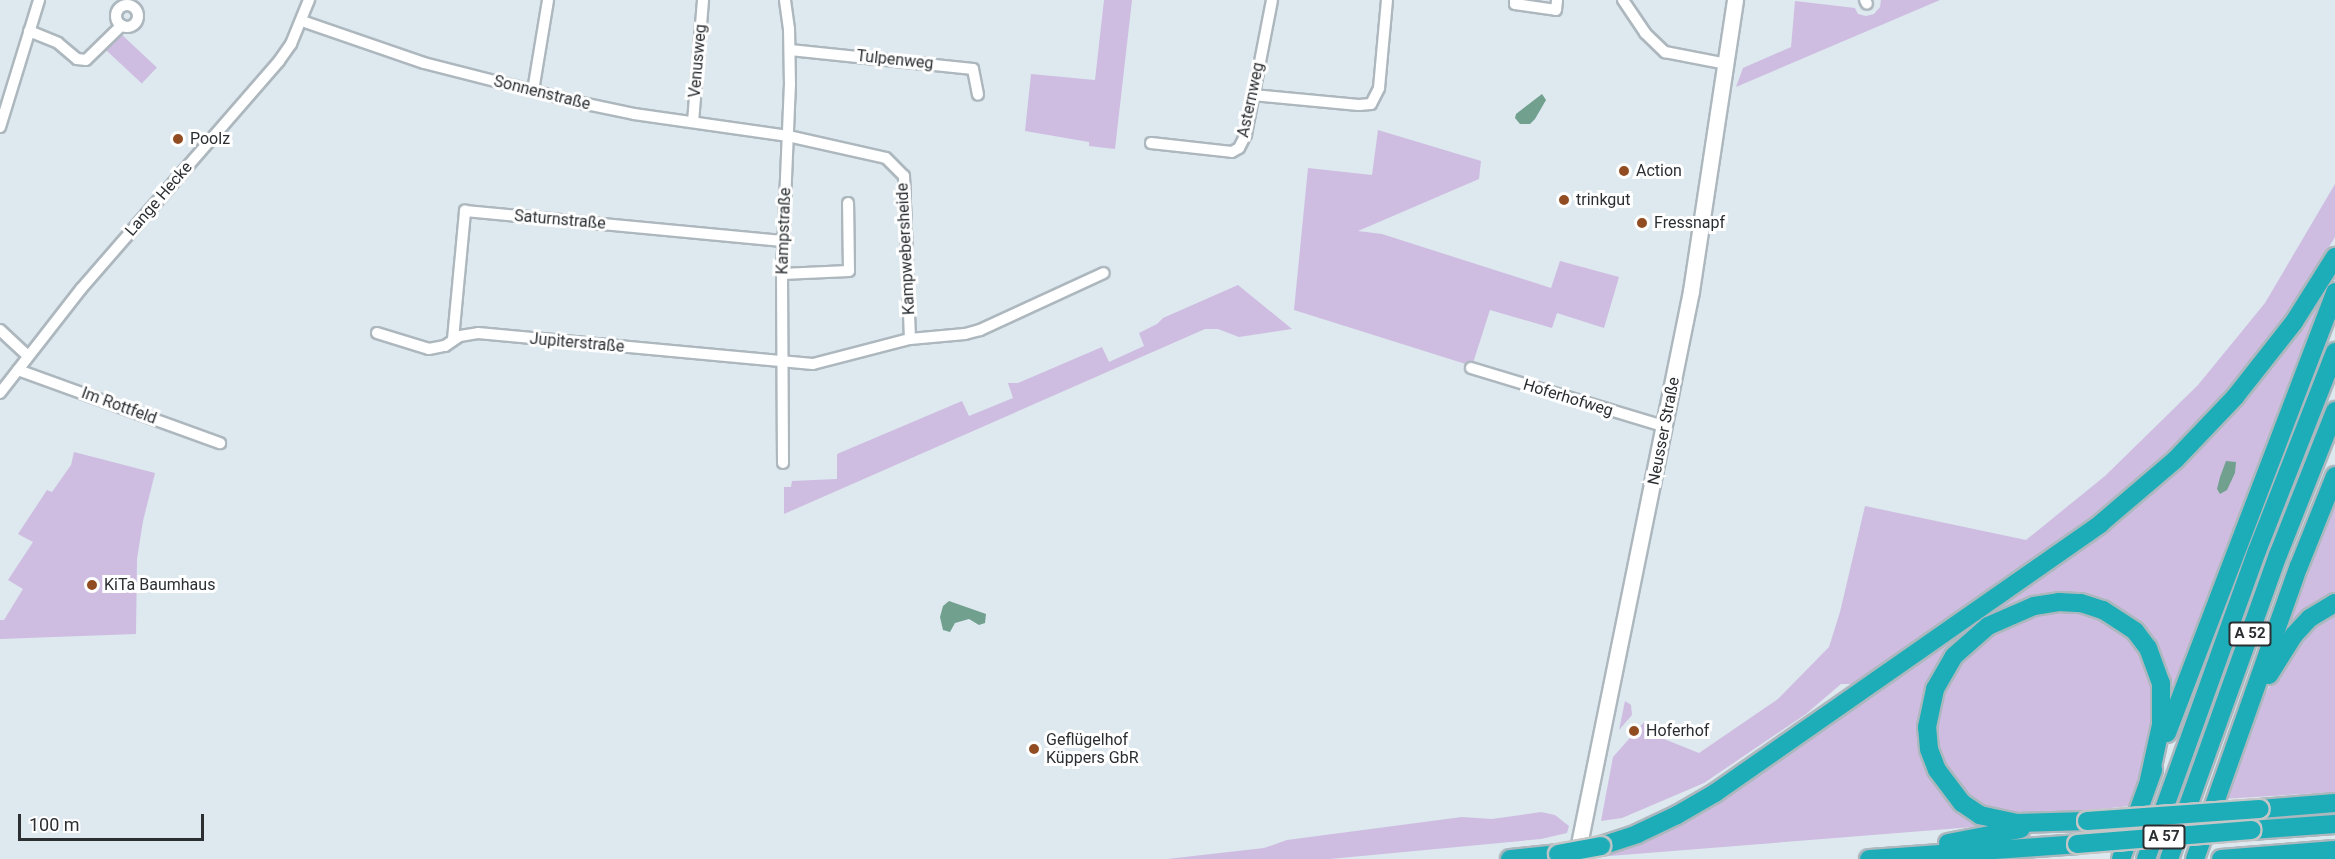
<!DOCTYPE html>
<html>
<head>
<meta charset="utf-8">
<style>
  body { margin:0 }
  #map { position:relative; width:2335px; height:859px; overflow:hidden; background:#dde8ef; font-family:Roboto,sans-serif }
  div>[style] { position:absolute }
  .green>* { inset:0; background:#cebde1; transform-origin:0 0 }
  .water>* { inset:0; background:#71a08e }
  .roads { filter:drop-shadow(2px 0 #adb7be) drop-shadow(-2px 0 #adb7be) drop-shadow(0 2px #adb7be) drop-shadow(0 -2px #adb7be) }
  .street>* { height:10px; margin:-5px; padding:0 5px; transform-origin:5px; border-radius:5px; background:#fff }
  .street>.ring { margin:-5px; padding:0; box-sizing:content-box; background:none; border:10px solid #fff; border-radius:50% }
  .secondary>* { height:15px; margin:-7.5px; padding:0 7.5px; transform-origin:7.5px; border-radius:7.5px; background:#fff }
  .highway>* { height:18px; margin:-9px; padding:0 9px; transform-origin:9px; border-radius:9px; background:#1cadb8 }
  .bridges { filter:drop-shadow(2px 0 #c4c5c6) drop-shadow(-2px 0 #c4c5c6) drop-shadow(0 2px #c4c5c6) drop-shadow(0 -2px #c4c5c6) }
  .highway-bridge>* { height:18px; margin:-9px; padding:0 9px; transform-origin:9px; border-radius:9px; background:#1cadb8 }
  .dots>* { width:16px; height:16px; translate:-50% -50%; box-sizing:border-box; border:3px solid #fff; border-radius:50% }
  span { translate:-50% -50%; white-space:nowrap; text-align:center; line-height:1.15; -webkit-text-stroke:6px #fff; paint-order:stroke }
  .shield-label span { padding:2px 4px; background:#fff; border:2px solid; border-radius:4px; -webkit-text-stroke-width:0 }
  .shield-label { font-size:15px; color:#2b2f32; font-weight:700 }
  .street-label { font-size:16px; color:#2b2f32 }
  .poi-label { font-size:16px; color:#2b2f32 }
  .left { translate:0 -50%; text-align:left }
  .scale { position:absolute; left:18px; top:814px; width:186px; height:27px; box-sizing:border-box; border:3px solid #2b2f32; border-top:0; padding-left:8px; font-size:18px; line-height:21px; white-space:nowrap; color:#2b2f32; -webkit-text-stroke:4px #fff; paint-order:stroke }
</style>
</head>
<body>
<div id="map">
  <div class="green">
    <div style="clip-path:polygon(1104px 0,1132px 0,1115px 149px,1089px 146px,1089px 142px,1025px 131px,1031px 74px,1095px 80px)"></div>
    <div style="clip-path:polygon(1881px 0,1940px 0,1736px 87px,1743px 68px,1791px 47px,1795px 1px,1855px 8px,1858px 14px,1866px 16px,1874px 14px,1880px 7px)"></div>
    <div style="left:121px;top:34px;width:49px;height:22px;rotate:43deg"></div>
    <div style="clip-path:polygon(1378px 130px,1481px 161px,1479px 179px,1358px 231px,1382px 234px,1551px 288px,1560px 261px,1619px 277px,1604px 328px,1557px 313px,1552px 328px,1490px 310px,1472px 366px,1294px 310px,1308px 168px,1372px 175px)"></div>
    <div style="clip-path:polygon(2335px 184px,2335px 237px,2317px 267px,2282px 321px,2247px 366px,2205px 415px,2152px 466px,2098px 513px,2035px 560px,1852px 684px,1841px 684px,1806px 714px,1704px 783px,1622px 818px,1601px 821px,1613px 757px,1645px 721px,1649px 733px,1699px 753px,1778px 699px,1829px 647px,1840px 612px,1865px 506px,2026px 540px,2105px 476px,2198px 385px,2265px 303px)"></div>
    <div style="clip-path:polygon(2328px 282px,2173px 686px,2167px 685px,2161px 665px,2098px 602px,1978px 625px,1922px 734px,1986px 826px,1597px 857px,1596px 853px,1651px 834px,2159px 482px)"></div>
    <div style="clip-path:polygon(1238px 285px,1292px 329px,1239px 337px,1218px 329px,1205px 329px,784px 514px,784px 487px,791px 487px,792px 481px,837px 479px,837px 454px,962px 401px,969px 416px,1013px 398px,1008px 383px,1018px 383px,1102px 347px,1109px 362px,1144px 346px,1139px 333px,1157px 324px,1163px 318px)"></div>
    <div style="clip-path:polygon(74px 452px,155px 473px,143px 521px,137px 559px,136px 634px,0 639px,0 620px,4px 620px,23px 589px,8px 580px,33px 542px,18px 534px,47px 490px,52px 492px,71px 465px)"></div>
    <div style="clip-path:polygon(2335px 499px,2335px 593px,2291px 627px,2287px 623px)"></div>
    <div style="clip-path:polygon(2062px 611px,2082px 613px,2101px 619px,2121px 631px,2136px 648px,2149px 671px,2155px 694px,2156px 712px,2147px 757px,2131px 806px,2023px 816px,1999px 812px,1975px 799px,1955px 779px,1943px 759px,1936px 734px,1937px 714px,1942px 695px,1963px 660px,1991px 635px,2012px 623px,2038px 614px)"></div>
    <div style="clip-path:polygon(2335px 611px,2335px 792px,2223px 799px,2264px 696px,2280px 668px,2298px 641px)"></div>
    <div style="clip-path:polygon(1625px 701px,1631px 705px,1632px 715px,1619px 730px)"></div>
    <div style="clip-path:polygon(1541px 812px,1555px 815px,1569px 826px,1567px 833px,1541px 839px,1330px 859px,1167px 859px,1264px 848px,1287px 840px,1462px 817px,1492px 819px)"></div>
  </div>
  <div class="water">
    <div style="clip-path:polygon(1542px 94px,1546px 100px,1535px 119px,1530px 124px,1520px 124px,1515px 118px,1516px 114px)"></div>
    <div style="clip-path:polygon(2226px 461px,2236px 462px,2235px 473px,2227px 490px,2220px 494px,2217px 489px,2220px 477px)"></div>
    <div style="clip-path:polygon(949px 601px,986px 614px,985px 623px,979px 625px,969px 619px,955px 623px,950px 632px,943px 630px,940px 617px,943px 606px)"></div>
  </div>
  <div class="roads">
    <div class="street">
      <div style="left:1515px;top:0;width:4px;rotate:90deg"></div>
      <div style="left:1515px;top:4px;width:41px;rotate:8.3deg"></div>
      <div style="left:1556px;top:10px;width:10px;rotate:-84deg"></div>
      <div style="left:1623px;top:0;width:40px;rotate:56deg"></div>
      <div style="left:1645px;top:33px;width:28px;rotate:44deg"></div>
      <div style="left:1665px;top:52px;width:63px;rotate:11deg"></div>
      <div style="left:1865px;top:0;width:4px;rotate:63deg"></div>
      <div class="ring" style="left:116px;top:5px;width:12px;height:12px"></div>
      <div style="left:302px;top:21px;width:129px;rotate:19deg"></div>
      <div style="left:424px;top:63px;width:158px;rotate:14.3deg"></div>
      <div style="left:577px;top:102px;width:58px;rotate:11.9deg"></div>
      <div style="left:634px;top:114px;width:156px;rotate:8.1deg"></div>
      <div style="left:788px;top:136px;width:100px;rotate:12.7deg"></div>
      <div style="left:886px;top:158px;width:25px;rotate:45deg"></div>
      <div style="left:904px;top:176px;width:163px;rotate:87.9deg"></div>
      <div style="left:29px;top:31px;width:31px;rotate:22deg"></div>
      <div style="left:58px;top:43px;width:25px;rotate:40deg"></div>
      <div style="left:77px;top:59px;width:9px;rotate:6deg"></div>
      <div style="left:86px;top:60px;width:50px;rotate:-44.2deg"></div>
      <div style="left:790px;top:50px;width:184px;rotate:5.9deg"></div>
      <div style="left:973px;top:69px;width:26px;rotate:79deg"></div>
      <div style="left:533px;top:91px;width:92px;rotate:-80.6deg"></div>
      <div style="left:1253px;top:95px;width:106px;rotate:5.4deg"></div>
      <div style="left:1359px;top:105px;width:12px;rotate:-5deg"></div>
      <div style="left:1371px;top:104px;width:18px;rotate:-63deg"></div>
      <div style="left:1379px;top:88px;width:88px;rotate:-84.8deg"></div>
      <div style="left:693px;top:122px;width:122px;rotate:-85.3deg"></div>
      <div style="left:0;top:127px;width:133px;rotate:-72.9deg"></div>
      <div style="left:1151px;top:143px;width:81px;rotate:6.3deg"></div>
      <div style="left:1232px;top:152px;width:8px;rotate:-30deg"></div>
      <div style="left:1239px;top:148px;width:16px;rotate:-63deg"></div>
      <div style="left:1246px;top:134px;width:136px;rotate:-79deg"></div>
      <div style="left:782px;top:274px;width:67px;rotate:-2.6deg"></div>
      <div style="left:849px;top:271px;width:68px;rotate:-90.8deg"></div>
      <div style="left:0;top:330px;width:38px;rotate:43deg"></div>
      <div style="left:377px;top:333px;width:54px;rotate:17.1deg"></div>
      <div style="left:429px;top:349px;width:16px;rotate:-11deg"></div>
      <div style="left:445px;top:346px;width:18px;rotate:-34deg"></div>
      <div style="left:460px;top:336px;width:18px;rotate:-9deg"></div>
      <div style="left:478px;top:333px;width:336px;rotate:5.3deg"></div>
      <div style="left:813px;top:364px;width:100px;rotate:-14.5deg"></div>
      <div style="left:910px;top:339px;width:55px;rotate:-5.2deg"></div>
      <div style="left:965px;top:334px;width:16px;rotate:-15deg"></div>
      <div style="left:980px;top:330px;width:136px;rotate:-24.7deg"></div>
      <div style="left:453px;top:339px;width:129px;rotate:-84.6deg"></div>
      <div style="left:465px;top:211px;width:319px;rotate:5.4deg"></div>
      <div style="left:1471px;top:368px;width:204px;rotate:16.8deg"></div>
      <div style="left:18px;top:370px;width:215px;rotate:19.9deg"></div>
      <div style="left:0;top:393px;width:132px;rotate:-52.1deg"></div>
      <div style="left:81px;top:289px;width:302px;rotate:-49deg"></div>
      <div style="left:279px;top:61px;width:21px;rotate:-55deg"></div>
      <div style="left:291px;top:44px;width:48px;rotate:-67.8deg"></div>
      <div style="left:783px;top:463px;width:189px;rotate:-90.3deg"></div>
      <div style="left:782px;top:274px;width:189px;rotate:-87.6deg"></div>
      <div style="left:790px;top:85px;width:56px;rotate:-91deg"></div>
      <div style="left:789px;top:29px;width:29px;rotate:-98deg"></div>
    </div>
    <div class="secondary">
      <div style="left:1576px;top:859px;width:580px;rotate:-78.55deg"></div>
      <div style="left:1691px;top:291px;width:294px;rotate:-81.4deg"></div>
    </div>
    <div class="highway">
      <div style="left:2269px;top:675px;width:47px;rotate:-58deg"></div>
      <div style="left:2294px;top:635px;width:23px;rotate:-47deg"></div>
      <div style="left:2310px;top:618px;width:29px;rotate:-31deg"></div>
      <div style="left:2167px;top:733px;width:472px;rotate:-69.1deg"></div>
      <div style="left:2260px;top:809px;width:75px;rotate:-4.6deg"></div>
      <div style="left:2087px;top:821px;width:70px;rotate:178.4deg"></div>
      <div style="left:2017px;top:823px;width:38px;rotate:-168deg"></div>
      <div style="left:1980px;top:815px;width:22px;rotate:-146deg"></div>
      <div style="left:1962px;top:803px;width:41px;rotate:-127.1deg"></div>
      <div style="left:1937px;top:770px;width:22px;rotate:-111deg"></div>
      <div style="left:1929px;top:749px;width:22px;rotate:-95deg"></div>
      <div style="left:1927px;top:727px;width:39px;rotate:-78deg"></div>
      <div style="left:1935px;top:689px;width:38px;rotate:-60deg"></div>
      <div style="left:1954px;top:656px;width:45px;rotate:-41.4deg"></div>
      <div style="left:1988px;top:626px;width:50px;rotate:-23.5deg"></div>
      <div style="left:2034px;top:606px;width:25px;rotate:-9deg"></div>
      <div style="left:2059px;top:602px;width:22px;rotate:3deg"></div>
      <div style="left:2081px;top:603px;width:23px;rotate:18deg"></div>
      <div style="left:2103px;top:610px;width:38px;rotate:33deg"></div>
      <div style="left:2135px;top:631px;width:21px;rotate:53deg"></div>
      <div style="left:2148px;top:648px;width:37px;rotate:70deg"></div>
      <div style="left:2161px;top:683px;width:42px;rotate:90deg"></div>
      <div style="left:2161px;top:725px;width:56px;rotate:102.3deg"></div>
      <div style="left:2251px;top:830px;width:84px;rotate:-4.1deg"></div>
      <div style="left:1948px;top:843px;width:74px;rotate:-10.9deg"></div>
      <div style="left:1601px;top:846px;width:38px;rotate:-18deg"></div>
      <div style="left:1637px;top:834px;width:44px;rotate:-25.4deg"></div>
      <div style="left:1677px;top:815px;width:44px;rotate:-30.1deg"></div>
      <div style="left:1715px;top:793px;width:470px;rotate:-34.9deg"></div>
      <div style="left:2100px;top:524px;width:100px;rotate:-40.5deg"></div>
      <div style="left:2176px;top:459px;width:86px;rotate:-46.4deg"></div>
      <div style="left:2235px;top:397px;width:95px;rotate:-51.8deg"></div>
      <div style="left:2294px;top:322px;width:77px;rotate:-57.8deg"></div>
      <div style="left:1510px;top:859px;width:48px;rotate:-5.9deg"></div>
      <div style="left:1869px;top:859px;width:209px;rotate:-4.1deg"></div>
      <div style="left:2121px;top:859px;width:95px;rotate:-70.2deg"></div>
      <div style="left:2146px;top:859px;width:327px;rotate:-70.2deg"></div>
      <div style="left:2257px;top:551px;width:214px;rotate:-68.6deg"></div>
      <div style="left:2169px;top:859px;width:323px;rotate:-70.3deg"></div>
      <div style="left:2278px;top:555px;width:155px;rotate:-68.4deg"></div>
      <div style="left:2195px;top:859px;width:311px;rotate:-70.5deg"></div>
      <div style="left:2299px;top:566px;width:97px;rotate:-68.2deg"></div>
      <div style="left:2221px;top:859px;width:114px;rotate:-4.5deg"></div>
    </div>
  </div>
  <div class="bridges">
    <div class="highway-bridge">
      <div style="left:2087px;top:821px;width:173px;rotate:-4deg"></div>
      <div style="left:2077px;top:844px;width:175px;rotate:-4.6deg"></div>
      <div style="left:1558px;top:854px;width:44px;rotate:-10.5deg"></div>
    </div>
  </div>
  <div class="dots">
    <div style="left:178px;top:139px;background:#914d21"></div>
    <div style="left:1624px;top:171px;background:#914d21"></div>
    <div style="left:1564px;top:200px;background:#914d21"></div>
    <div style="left:1642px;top:223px;background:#914d21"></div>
    <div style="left:92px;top:585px;background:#914d21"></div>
    <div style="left:1634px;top:731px;background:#914d21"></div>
    <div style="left:1034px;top:749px;background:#914d21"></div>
  </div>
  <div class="shield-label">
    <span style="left:2250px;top:634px">A 52</span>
    <span style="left:2164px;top:837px">A 57</span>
  </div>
  <div class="street-label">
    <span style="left:895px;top:60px;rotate:6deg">Tulpenweg</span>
    <span style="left:698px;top:61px;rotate:-85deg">Venusweg</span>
    <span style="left:542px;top:93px;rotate:14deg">Sonnenstraße</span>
    <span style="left:1251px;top:100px;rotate:-78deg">Asternweg</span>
    <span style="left:159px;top:199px;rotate:-49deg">Lange Hecke</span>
    <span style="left:560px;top:220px;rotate:5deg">Saturnstraße</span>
    <span style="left:784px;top:231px;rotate:-88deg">Kampstraße</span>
    <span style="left:906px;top:249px;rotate:-93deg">Kampwebersheide</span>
    <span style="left:577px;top:343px;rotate:5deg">Jupiterstraße</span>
    <span style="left:1568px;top:398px;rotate:17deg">Hoferhofweg</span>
    <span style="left:119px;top:406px;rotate:20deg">Im Rottfeld</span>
    <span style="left:1664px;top:431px;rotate:-79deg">Neusser Straße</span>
  </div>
  <div class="poi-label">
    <span class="left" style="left:190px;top:139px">Poolz</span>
    <span class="left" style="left:1636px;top:171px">Action</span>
    <span class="left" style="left:1576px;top:200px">trinkgut</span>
    <span class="left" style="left:1654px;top:223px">Fressnapf</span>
    <span class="left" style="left:104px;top:585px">KiTa Baumhaus</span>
    <span class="left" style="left:1646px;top:731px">Hoferhof</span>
    <span class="left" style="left:1046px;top:749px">Geflügelhof<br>Küppers GbR</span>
  </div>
  <div class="scale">100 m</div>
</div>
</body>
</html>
